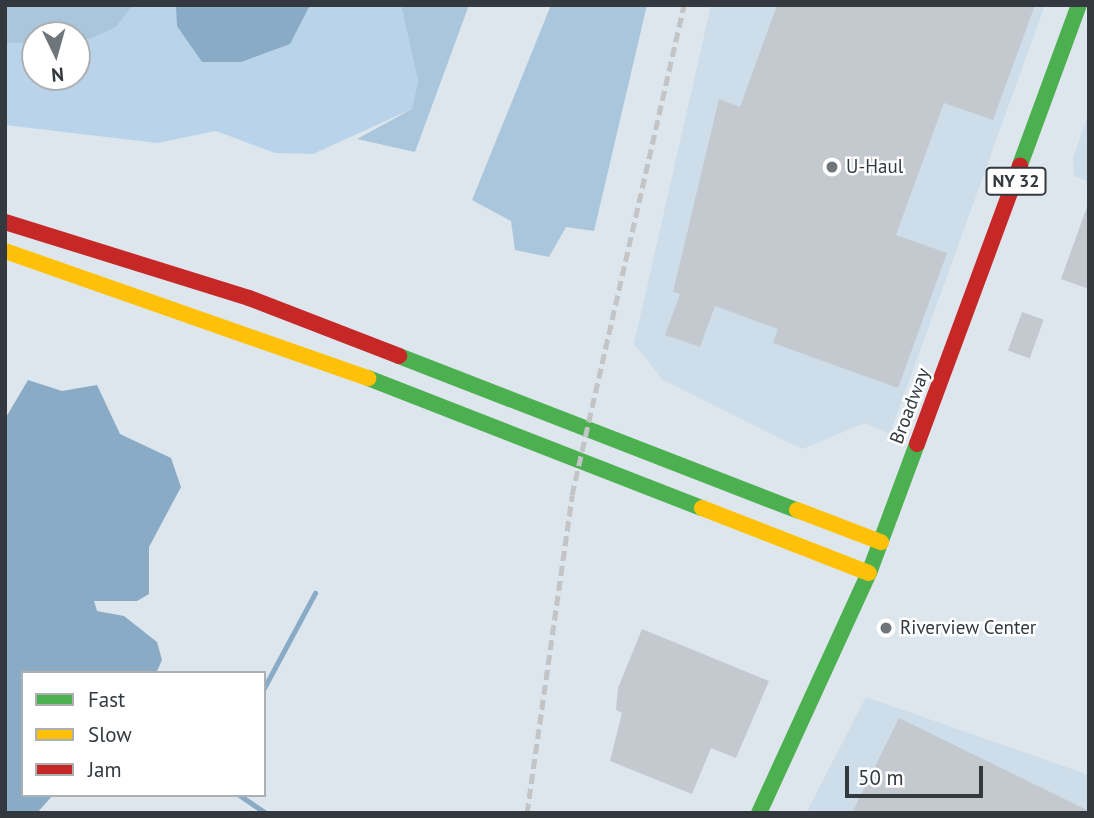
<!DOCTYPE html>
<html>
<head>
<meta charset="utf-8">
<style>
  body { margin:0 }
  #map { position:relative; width:1094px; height:818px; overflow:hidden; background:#dee6ed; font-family:"PT Sans",sans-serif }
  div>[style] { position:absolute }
  .built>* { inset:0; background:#cddde9 }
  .green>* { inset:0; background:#b9d4ea }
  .forest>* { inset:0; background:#a9c6dd }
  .water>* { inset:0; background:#89abc5 }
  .stream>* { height:5px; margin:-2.5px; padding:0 2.5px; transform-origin:2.5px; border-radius:2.5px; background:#89abc5 }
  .building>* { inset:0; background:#c3c9cf; transform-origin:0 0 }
  .fast>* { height:16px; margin:-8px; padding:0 8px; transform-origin:8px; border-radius:8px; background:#4caf50 }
  .slow>* { height:16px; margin:-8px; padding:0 8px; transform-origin:8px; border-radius:8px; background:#ffc107 }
  .jam>* { height:16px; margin:-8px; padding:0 8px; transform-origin:8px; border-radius:8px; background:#c62828 }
  .rail>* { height:5px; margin-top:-2.5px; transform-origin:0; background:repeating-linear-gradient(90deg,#c2c4c6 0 10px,transparent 0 15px) }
  .dots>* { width:19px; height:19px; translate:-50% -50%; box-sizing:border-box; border:4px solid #fff; border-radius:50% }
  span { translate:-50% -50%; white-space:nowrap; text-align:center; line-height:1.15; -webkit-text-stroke:5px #fff; paint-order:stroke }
  .shield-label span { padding:2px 5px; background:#fff; border:2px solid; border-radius:5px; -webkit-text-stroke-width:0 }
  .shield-label { font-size:18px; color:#33393e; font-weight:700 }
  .poi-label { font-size:19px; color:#33393e }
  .left { translate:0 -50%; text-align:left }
  .street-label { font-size:19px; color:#33393e }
  .frame { position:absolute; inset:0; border:7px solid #33393e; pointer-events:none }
  .legend { position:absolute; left:21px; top:671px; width:245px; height:126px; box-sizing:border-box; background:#fff; border:2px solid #adb0b2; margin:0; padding:9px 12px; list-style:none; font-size:21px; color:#33393e }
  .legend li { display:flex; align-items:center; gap:14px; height:35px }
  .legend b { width:35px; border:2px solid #adb0b2 }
  .north { position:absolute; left:21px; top:21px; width:70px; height:70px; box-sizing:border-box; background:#fff; border:2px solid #adb0b2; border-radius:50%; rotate:175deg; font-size:19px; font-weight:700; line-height:28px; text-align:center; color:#33393e }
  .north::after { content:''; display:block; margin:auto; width:24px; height:32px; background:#6f767b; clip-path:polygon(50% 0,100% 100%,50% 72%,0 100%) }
  .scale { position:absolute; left:845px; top:766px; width:138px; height:32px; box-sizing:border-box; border:4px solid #33393e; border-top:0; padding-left:9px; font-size:21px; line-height:24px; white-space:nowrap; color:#33393e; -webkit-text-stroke:5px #fff; paint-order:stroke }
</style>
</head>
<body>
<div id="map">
  <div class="built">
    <div style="clip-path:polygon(711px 5px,1045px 5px,890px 434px,865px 423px,802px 449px,663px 380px,634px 344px)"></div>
    <div style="clip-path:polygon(1089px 112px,1089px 182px,1074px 176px,1073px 158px)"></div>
    <div style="clip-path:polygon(866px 697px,1089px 775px,1089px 813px,806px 813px)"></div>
  </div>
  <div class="green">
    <div style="clip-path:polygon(133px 5px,401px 5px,418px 81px,412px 109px,313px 154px,275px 153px,216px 131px,157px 143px,5px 125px,5px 42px,35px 42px,35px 77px,77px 77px,77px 40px,116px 27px)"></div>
  </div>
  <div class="forest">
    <div style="clip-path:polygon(5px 5px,133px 5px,116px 27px,89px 39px,35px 35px,35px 42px,16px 43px,5px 42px)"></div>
    <div style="clip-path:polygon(401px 5px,469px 5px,415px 152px,357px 139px,412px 109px,418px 81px)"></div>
    <div style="clip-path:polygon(551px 5px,647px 5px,594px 231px,566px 227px,549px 257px,515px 250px,511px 221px,472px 200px)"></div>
  </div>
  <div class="water">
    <div style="clip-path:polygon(176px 5px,310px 5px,290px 44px,241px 62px,202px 62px,177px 26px)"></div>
    <div style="clip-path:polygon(28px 380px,62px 391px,97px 385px,120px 434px,171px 458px,181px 487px,149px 547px,149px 594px,137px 601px,94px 601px,97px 611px,124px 616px,157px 642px,162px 660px,157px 671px,23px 673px,23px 795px,53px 795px,37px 813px,5px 813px,5px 419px)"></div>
  </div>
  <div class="stream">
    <div style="left:264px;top:688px;width:108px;rotate:-61.8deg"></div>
    <div style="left:239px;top:795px;width:32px;rotate:34deg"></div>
  </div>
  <div class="building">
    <div style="clip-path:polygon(777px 5px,1035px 5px,993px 120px,944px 103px,896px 235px,947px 253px,898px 388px,773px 343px,778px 329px,715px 306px,700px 347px,665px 335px,680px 294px,673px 292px,719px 99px,740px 107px)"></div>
    <div style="clip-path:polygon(1087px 207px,1089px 207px,1089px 289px,1061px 279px)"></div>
    <div style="left:1022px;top:312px;width:23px;height:41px;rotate:20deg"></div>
    <div style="clip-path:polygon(642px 629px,769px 681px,736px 758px,711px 748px,692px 794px,610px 761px,622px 713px,616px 710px,618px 688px)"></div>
    <div style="clip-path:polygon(899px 718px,1089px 811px,1089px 813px,852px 813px)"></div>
  </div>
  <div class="fast">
    <div style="left:1020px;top:165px;width:171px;rotate:-69.8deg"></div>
    <div style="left:399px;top:356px;width:427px;rotate:21.2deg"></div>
    <div style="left:368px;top:378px;width:358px;rotate:21.3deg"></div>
    <div style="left:759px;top:813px;width:264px;rotate:-65.4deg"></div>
    <div style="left:869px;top:573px;width:138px;rotate:-69.6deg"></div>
  </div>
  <div class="slow">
    <div style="left:5px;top:251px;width:385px;rotate:19.3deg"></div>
    <div style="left:702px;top:508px;width:179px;rotate:21.3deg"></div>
    <div style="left:797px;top:510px;width:90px;rotate:20.9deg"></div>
  </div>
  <div class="jam">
    <div style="left:5px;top:222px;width:256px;rotate:17.3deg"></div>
    <div style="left:249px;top:298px;width:161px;rotate:21.1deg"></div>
    <div style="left:917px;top:444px;width:297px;rotate:-69.7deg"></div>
  </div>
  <div class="rail">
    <div style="left:527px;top:813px;width:321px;rotate:-81.9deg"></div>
    <div style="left:572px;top:495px;width:503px;rotate:-77.12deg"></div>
  </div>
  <div class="dots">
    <div style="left:832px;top:167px;background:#6f767b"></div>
    <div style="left:886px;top:628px;background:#6f767b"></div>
  </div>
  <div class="shield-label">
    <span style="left:1016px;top:181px">NY 32</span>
  </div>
  <div class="poi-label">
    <span class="left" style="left:846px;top:167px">U-Haul</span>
    <span class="left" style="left:900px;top:628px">Riverview Center</span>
  </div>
  <div class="street-label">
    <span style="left:910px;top:406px;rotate:-69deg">Broadway</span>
  </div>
  <div class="frame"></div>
  <ul class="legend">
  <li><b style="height:9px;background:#4caf50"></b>Fast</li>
  <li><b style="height:9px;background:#ffc107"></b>Slow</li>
  <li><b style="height:9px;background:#c62828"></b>Jam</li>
  </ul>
  <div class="north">N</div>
  <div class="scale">50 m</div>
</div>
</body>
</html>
